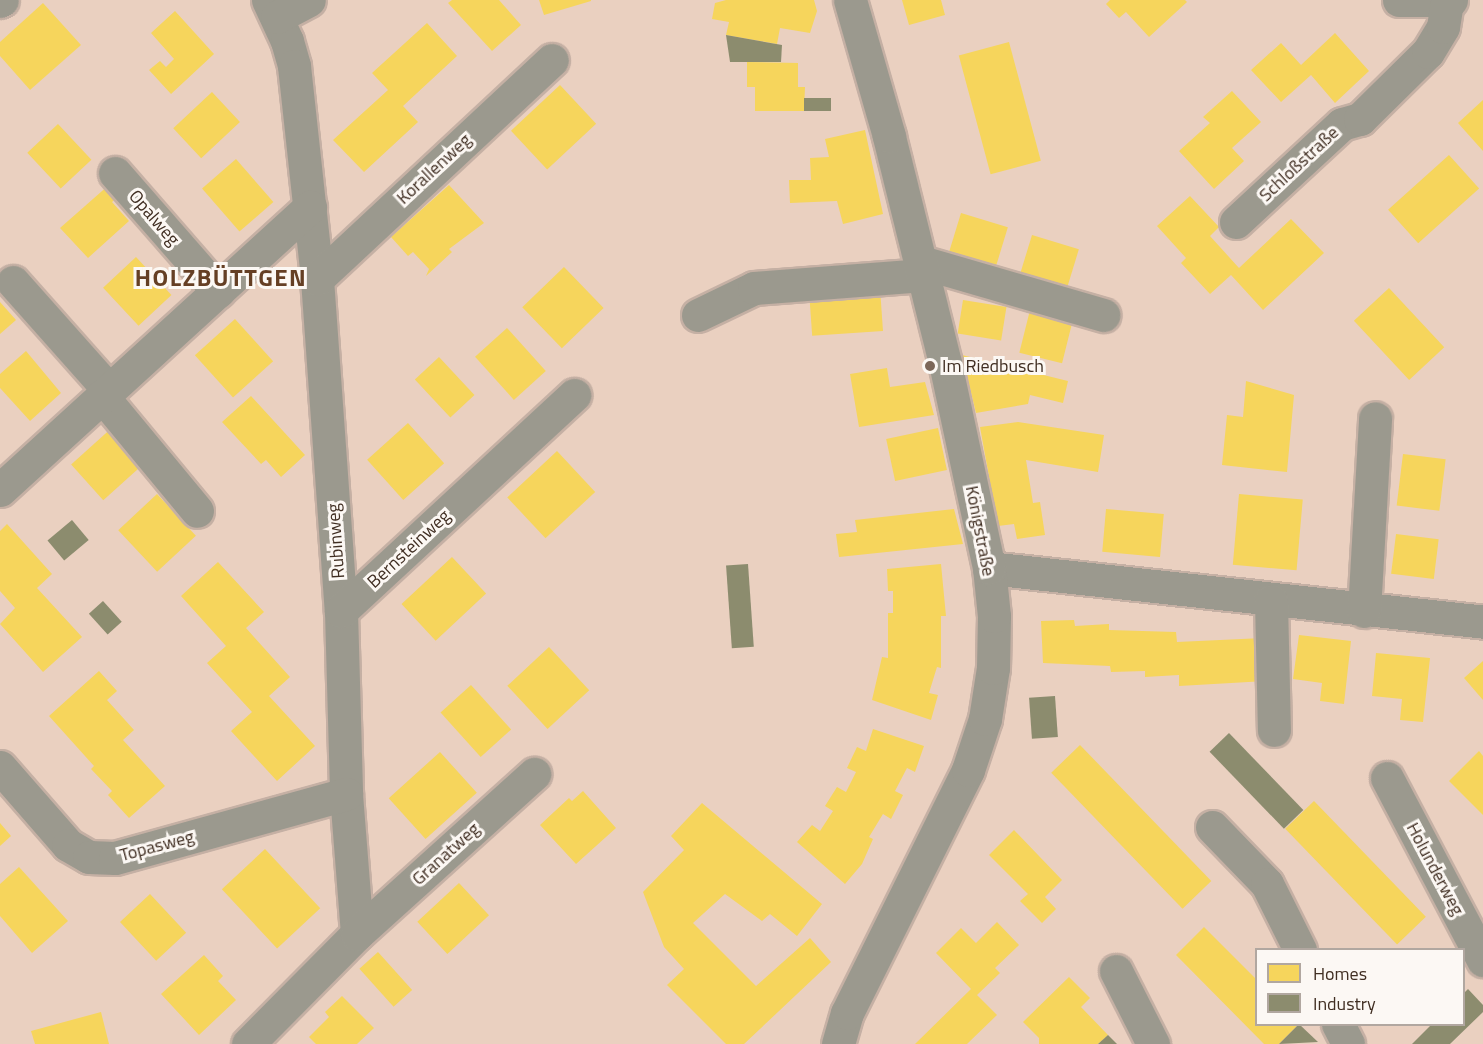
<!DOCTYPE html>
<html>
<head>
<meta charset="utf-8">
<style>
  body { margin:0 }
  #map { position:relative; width:1483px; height:1044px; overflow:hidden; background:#ead0c0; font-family:"Titillium Web",sans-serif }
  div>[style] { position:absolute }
  .homes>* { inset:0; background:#f6d55c; transform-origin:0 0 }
  .industry>* { inset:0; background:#8c8c6e; transform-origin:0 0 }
  .roads { filter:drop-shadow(2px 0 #c5b0a4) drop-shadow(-2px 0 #c5b0a4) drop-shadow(0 2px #c5b0a4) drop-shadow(0 -2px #c5b0a4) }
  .minor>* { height:33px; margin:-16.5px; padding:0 16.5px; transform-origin:16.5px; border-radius:16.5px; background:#9b998e }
  .dots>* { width:16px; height:16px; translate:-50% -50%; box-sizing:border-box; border:3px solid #fcf8f4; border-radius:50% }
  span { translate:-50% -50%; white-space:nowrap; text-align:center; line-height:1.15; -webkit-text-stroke:6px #fcf8f4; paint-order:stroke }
  .street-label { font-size:18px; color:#402e22 }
  .poi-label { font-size:18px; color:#402e22 }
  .left { translate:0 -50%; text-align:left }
  .district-label { font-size:24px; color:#653f24; font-weight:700; letter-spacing:1.5px }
  .legend { position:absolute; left:1255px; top:948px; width:210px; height:78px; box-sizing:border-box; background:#fcf8f4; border:2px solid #b1a7a0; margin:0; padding:8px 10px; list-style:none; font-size:18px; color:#402e22 }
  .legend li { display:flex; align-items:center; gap:12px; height:30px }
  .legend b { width:30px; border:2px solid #b1a7a0 }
</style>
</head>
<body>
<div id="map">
  <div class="homes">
    <div style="clip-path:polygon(452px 0,499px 0,521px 25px,492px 51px,448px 3px)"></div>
    <div style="clip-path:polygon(539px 0,591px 0,591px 1px,544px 15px)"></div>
    <div style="clip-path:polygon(726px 0,814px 0,817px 11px,810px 33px,780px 28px,777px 44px,726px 35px,729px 22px,712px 19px,715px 3px)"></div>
    <div style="clip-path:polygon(902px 0,941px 0,945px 15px,909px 25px)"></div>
    <div style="clip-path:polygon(1110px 0,1185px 0,1187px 2px,1149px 37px,1126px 12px,1119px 18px,1106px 4px)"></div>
    <div style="clip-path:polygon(43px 3px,81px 45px,30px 90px,0 56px,0 42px)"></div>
    <div style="clip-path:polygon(175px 11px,214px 54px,171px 94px,149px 70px,160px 61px,166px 67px,174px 59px,151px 33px)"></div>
    <div style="clip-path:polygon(427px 23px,457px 56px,403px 106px,418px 122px,364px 172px,333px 140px,388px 90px,372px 73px)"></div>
    <div style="clip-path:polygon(1335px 33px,1369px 71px,1335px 103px,1311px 75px,1281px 102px,1251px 70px,1281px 43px,1301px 65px)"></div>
    <div style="left:1009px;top:42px;width:123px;height:52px;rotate:75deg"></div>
    <div style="clip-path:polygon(747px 62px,798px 63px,798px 87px,805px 87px,804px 111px,755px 111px,755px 87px,747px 87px)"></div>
    <div style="left:560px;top:85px;width:53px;height:67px;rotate:47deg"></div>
    <div style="clip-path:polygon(1232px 91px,1261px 122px,1232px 148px,1244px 161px,1214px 189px,1179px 151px,1210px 123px,1203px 117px)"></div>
    <div style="left:212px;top:92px;width:41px;height:53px;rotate:47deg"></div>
    <div style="clip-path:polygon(1483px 100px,1483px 151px,1458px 123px)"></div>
    <div style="left:58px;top:124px;width:49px;height:42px;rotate:47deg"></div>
    <div style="clip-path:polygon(865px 130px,883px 214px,843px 224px,837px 201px,790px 203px,789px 180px,811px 180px,810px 158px,829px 157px,825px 139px)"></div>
    <div style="left:1449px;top:155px;width:45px;height:82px;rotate:48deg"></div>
    <div style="left:236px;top:159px;width:57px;height:45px;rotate:49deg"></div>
    <div style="clip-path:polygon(110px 184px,120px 195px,112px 202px,129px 221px,88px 258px,60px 228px)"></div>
    <div style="clip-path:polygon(449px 185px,484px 223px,449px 249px,452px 252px,426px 276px,429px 269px,413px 252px,408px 256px,391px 237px)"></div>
    <div style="clip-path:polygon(1190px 196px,1219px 227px,1210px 236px,1239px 268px,1291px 219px,1324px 253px,1263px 310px,1231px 275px,1210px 294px,1181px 263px,1186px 258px,1157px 226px)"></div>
    <div style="left:961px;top:213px;width:49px;height:47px;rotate:17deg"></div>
    <div style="left:1032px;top:235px;width:49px;height:47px;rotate:17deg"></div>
    <div style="left:136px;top:257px;width:52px;height:45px;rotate:47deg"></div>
    <div style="left:564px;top:267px;width:57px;height:58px;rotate:46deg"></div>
    <div style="left:880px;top:288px;width:43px;height:71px;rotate:86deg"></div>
    <div style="left:1389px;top:288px;width:81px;height:48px;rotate:47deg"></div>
    <div style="left:963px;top:300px;width:44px;height:34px;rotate:9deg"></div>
    <div style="clip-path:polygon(0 302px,16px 320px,0 334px)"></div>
    <div style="left:1030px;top:310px;width:44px;height:44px;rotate:14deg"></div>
    <div style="left:235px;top:319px;width:57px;height:54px;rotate:48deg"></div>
    <div style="left:507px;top:328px;width:58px;height:43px;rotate:48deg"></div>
    <div style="clip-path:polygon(26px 351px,61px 393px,30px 421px,0 388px,0 374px)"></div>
    <div style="clip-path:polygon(962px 355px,1068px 381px,1063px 403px,1030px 395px,1028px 404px,976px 413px)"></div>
    <div style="left:439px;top:357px;width:52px;height:33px;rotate:47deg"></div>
    <div style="clip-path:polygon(887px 368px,890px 387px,925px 382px,934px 415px,859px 427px,850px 374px)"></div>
    <div style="clip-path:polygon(1246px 381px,1294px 395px,1287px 472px,1222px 465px,1227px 415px,1243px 417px)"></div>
    <div style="clip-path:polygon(251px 396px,305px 455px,281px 477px,266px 460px,261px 464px,222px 422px)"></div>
    <div style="clip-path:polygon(1018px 422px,1104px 435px,1098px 472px,1026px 460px,1033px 503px,1040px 502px,1045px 535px,1017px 539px,1014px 524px,998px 526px,980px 427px)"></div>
    <div style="left:408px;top:423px;width:54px;height:55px;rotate:48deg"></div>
    <div style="left:115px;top:425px;width:48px;height:59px;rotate:48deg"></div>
    <div style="left:938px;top:428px;width:43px;height:53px;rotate:78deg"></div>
    <div style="left:557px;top:451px;width:56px;height:68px;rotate:47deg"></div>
    <div style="left:1403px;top:454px;width:43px;height:52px;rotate:7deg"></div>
    <div style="left:157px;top:494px;width:57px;height:53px;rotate:47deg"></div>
    <div style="left:1239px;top:494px;width:64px;height:71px;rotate:5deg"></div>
    <div style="clip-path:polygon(954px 509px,963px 544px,839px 557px,836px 534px,857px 532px,855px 520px)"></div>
    <div style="left:1106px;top:509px;width:58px;height:43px;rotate:5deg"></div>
    <div style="clip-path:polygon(7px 524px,52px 574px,37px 588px,82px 637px,43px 672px,0 624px,15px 608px,0 591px,0 531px)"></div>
    <div style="left:1396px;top:534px;width:43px;height:40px;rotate:7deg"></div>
    <div style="left:452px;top:557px;width:50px;height:69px;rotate:47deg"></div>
    <div style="clip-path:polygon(218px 562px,264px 612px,246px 628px,290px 677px,269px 696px,315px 746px,277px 781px,231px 731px,252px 712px,207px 663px,226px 646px,181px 596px)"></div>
    <div style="clip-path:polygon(941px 564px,946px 616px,941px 616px,941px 668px,937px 667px,929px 693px,938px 695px,931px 720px,872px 700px,882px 657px,888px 658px,888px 613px,893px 613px,893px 591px,888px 591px,887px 569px)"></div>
    <div style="clip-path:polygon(1074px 620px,1075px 626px,1109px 624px,1109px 630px,1176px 632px,1177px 642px,1263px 638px,1266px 681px,1179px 686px,1179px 675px,1145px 677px,1145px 671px,1111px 672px,1110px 666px,1043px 663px,1041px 621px)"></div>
    <div style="clip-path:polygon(1299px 635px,1351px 641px,1344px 704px,1320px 701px,1322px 683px,1293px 679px)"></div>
    <div style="left:549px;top:647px;width:59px;height:57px;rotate:47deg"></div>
    <div style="clip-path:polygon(1376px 653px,1430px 658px,1423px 722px,1400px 720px,1402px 699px,1372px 696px)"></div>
    <div style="clip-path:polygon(1483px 661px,1483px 700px,1464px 678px)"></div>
    <div style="clip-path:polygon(99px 671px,117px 691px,107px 700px,134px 730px,123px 740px,165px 786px,129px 818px,108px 795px,112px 791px,91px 769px,94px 766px,49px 716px)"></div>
    <div style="left:471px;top:685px;width:60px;height:41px;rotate:48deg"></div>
    <div style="clip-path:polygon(873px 729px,924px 746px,915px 772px,907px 768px,895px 791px,903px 795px,891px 819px,883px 814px,869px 837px,873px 839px,862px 864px,845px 884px,797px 842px,812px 825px,820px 831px,833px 811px,825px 806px,837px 787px,846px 792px,856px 772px,847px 768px,857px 747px,866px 751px)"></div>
    <div style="left:1080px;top:745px;width:189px;height:40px;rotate:46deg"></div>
    <div style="clip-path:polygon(1479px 751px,1483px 756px,1483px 815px,1449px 781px)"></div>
    <div style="left:440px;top:752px;width:55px;height:69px;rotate:48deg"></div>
    <div style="clip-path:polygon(583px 791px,616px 828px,576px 864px,540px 825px,569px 798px,572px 801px)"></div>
    <div style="left:1314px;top:801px;width:161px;height:40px;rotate:46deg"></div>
    <div style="clip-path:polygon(702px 803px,822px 904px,797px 936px,770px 914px,762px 921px,725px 894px,693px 923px,756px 986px,810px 938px,831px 962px,744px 1044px,726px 1044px,667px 985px,684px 969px,664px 947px,643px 892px,684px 850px,671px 836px)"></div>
    <div style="clip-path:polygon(0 823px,11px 836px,0 846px)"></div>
    <div style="clip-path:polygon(1014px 830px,1062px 880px,1045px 897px,1056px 909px,1042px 923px,1020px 901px,1028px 894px,989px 855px)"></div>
    <div style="left:265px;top:849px;width:81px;height:59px;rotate:47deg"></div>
    <div style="clip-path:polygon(19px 867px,68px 921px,32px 953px,0 916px,0 884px)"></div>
    <div style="left:459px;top:883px;width:44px;height:57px;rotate:47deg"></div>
    <div style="left:150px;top:894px;width:53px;height:41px;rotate:47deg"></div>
    <div style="clip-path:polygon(997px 922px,1019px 945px,995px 968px,1000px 973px,977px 995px,997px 1015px,967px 1044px,915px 1044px,971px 989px,936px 953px,961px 928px,976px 943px)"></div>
    <div style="clip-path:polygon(1204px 927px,1256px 979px,1256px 1024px,1299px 1024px,1279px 1044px,1264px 1044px,1176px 955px)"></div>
    <div style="left:378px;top:952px;width:51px;height:25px;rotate:48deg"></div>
    <div style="clip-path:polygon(204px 955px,223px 976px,218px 981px,236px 1000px,199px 1035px,161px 994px)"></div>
    <div style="clip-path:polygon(1069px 977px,1090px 998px,1081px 1007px,1108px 1035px,1098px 1044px,1039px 1044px,1039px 1038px,1023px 1022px)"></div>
    <div style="clip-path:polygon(342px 996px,374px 1028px,357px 1044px,316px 1044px,309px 1037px,329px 1017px,325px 1012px)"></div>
    <div style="clip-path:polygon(101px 1012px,109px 1044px,35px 1044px,31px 1031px)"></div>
  </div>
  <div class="industry">
    <div style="clip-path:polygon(726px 35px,782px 45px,781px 62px,730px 62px)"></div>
    <div style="left:804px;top:98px;width:27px;height:13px"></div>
    <div style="left:72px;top:520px;width:26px;height:32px;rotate:50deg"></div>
    <div style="left:748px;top:564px;width:83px;height:22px;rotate:86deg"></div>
    <div style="left:103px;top:601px;width:28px;height:19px;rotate:48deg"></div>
    <div style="left:1055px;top:696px;width:41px;height:26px;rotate:86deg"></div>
    <div style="left:1229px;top:733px;width:107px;height:27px;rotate:46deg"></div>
    <div style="clip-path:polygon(1468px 989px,1483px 1005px,1483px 1012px,1450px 1044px,1412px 1044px,1432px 1024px,1464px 1024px,1464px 993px)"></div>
    <div style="clip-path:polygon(1299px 1024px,1318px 1042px,1279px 1044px)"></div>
    <div style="clip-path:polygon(1108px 1035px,1117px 1044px,1098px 1044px)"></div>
  </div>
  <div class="roads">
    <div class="minor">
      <div style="left:268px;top:0;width:45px;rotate:65.1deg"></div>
      <div style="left:287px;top:41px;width:26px;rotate:74deg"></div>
      <div style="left:294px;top:66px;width:214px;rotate:83.8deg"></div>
      <div style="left:317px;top:279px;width:333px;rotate:85.9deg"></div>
      <div style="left:341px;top:611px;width:183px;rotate:88.4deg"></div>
      <div style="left:346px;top:794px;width:140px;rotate:85.5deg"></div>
      <div style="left:1399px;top:0;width:52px"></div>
      <div style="left:0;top:1px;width:2px;rotate:-27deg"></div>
      <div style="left:277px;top:17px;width:36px;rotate:-28deg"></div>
      <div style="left:115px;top:173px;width:157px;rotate:48.9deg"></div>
      <div style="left:1236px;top:222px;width:144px;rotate:-42.8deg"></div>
      <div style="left:1342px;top:124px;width:19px;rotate:-16deg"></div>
      <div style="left:1360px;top:119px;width:95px;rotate:-44.6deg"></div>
      <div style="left:1428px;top:52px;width:29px;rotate:-59deg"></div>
      <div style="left:1443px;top:27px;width:26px;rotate:-81deg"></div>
      <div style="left:921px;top:262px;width:190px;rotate:16.2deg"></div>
      <div style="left:317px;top:279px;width:321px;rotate:-43deg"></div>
      <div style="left:13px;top:282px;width:144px;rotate:48.4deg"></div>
      <div style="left:698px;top:315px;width:62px;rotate:-25.7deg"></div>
      <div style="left:754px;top:288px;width:170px;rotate:-4.4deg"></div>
      <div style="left:102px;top:396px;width:149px;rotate:50.4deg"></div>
      <div style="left:0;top:490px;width:420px;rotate:-42.4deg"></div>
      <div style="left:989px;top:568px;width:497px;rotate:6.2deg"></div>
      <div style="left:1271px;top:601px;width:129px;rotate:88.7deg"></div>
      <div style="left:341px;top:611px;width:318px;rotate:-42.8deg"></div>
      <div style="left:1364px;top:611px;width:193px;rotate:-86.7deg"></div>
      <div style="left:0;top:767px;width:103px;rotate:48.9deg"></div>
      <div style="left:68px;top:845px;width:24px;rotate:30deg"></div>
      <div style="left:89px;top:857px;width:26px;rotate:2deg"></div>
      <div style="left:115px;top:858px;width:240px;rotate:-15.5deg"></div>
      <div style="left:1387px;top:778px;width:206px;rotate:62.2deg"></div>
      <div style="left:1212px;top:827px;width:79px;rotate:46deg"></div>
      <div style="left:1267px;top:884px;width:74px;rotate:63.4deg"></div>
      <div style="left:1116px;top:971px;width:82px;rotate:63.1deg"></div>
      <div style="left:1338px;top:1024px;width:22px;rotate:63deg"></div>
      <div style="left:248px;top:1044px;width:155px;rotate:-45.3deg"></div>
      <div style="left:357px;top:934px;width:239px;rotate:-42.1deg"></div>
      <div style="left:838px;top:1044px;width:32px;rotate:-74deg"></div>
      <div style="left:847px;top:1013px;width:271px;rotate:-63.5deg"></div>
      <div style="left:968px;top:770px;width:54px;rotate:-71.6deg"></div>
      <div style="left:985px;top:719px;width:52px;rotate:-81.1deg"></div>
      <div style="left:993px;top:668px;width:52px;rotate:-88.9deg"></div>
      <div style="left:994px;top:616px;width:48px;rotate:-95.9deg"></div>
      <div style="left:989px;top:568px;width:210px;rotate:-102.1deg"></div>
      <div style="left:945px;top:363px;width:234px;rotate:-103.9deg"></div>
      <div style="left:889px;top:136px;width:141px;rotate:-106deg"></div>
    </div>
  </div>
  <div class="dots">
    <div style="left:930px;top:366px;background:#7c6759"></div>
  </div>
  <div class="street-label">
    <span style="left:1299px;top:164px;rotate:-43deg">Schloßstraße</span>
    <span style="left:434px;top:169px;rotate:-43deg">Korallenweg</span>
    <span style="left:154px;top:218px;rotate:49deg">Opalweg</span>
    <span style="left:980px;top:531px;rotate:79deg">Königstraße</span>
    <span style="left:336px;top:541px;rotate:-94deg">Rubinweg</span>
    <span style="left:409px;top:549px;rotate:-43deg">Bernsteinweg</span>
    <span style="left:157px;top:846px;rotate:-15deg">Topasweg</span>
    <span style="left:446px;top:854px;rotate:-42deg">Granatweg</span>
    <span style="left:1435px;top:869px;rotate:62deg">Holunderweg</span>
  </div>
  <div class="poi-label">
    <span class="left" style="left:942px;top:366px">Im Riedbusch</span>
  </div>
  <div class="district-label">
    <span style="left:221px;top:278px">HOLZBÜTTGEN</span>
  </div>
  <ul class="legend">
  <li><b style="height:16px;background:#f6d55c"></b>Homes</li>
  <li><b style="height:16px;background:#8c8c6e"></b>Industry</li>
  </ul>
</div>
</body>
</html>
